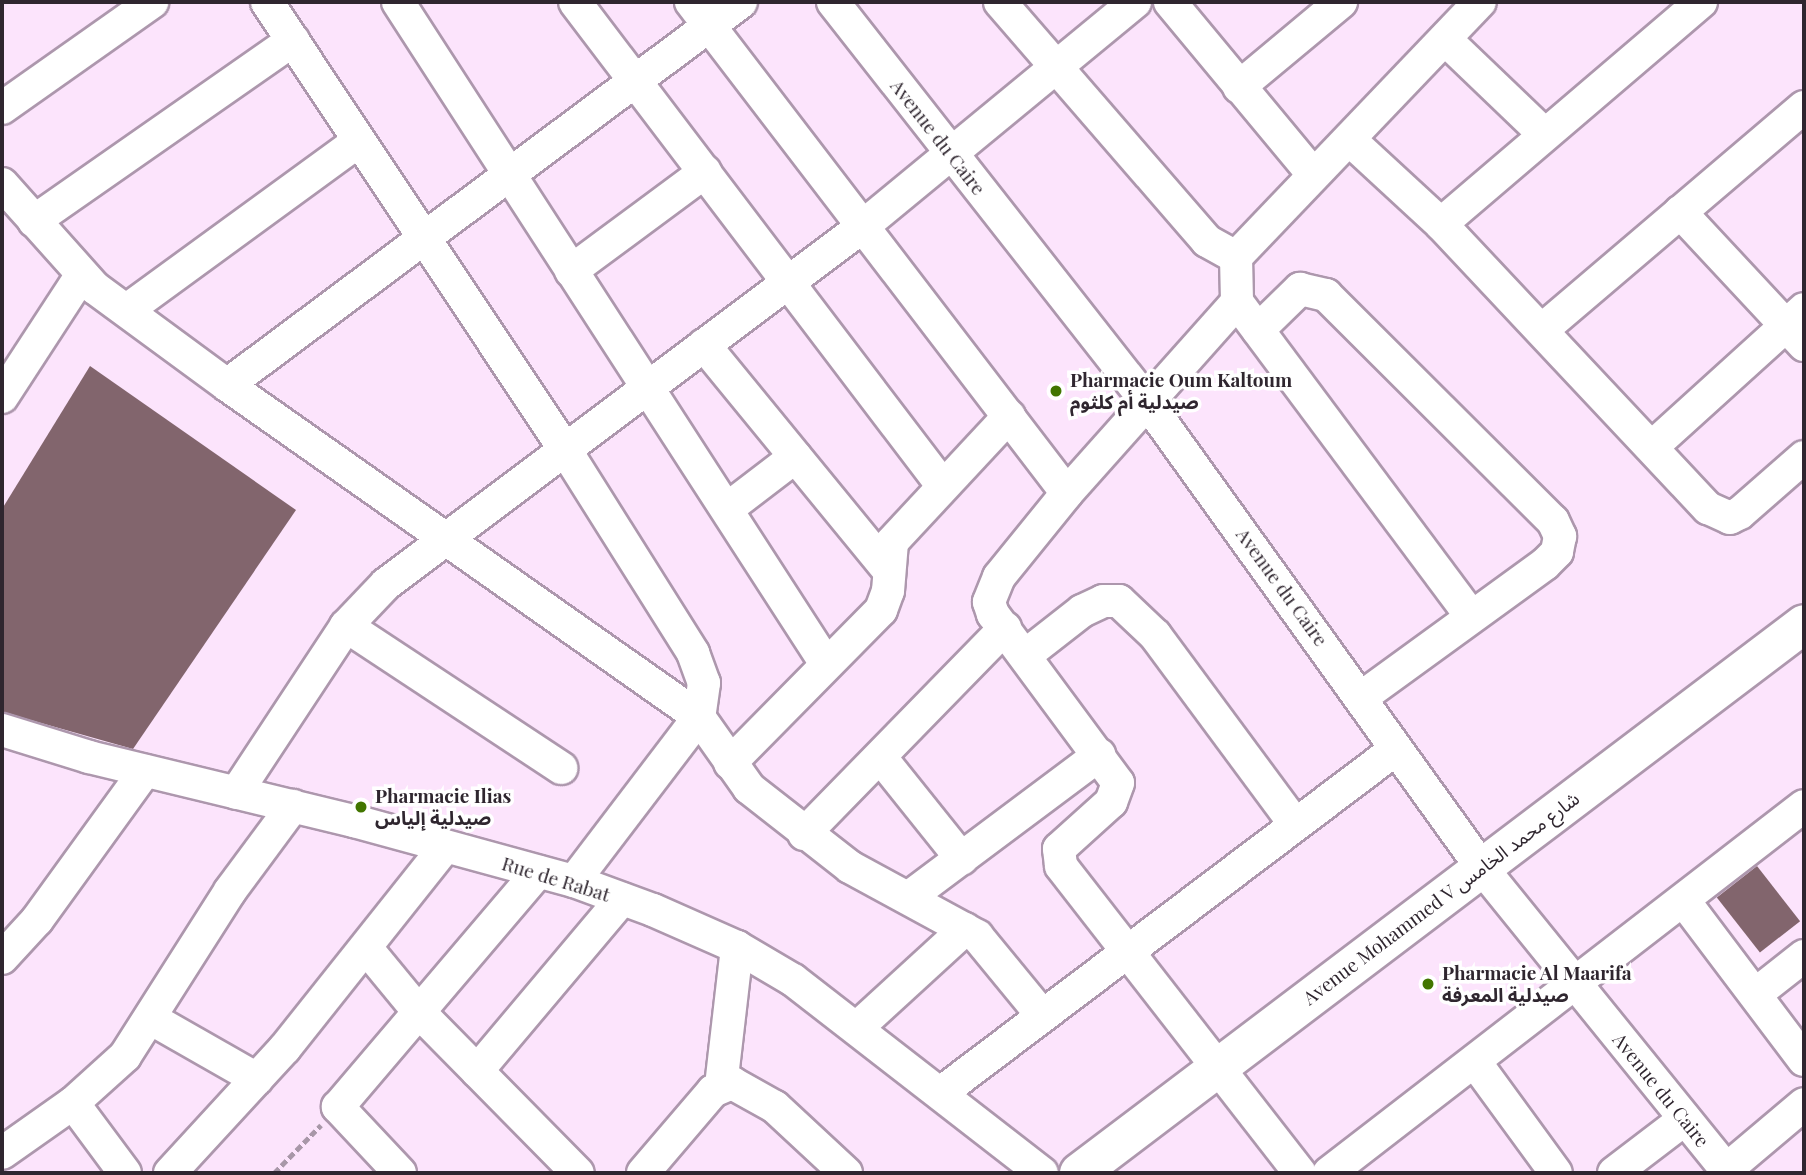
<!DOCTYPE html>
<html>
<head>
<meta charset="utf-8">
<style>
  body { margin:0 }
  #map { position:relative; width:1806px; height:1175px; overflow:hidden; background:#fce4fc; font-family:"Playfair Display","Noto Sans Arabic",serif }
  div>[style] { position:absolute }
  .building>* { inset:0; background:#82656d; transform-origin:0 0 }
  .path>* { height:4.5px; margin-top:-2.25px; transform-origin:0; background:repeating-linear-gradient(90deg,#a897a8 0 7px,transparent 0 10.5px) }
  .roads { filter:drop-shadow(2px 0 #ad97ad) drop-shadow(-2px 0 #ad97ad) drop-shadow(0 2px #ad97ad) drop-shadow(0 -2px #ad97ad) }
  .minor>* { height:32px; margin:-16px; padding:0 16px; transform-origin:16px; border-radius:16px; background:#fff }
  .major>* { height:38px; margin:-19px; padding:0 19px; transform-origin:19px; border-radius:19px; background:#fff }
  .dots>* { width:19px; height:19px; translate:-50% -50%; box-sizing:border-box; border:4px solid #fff; border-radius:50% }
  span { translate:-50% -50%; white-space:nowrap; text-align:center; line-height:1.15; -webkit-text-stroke:7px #fff; paint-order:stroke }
  .street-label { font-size:19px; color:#2f262f }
  .poi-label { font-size:19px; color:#2f262f; font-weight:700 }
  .left { translate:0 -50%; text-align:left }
  .frame { position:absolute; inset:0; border:4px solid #2f262f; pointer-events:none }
</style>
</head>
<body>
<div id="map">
  <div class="building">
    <div style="clip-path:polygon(90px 366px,296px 510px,133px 749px,2px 712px,2px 509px)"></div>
    <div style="left:1757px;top:866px;width:70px;height:51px;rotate:52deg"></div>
  </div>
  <div class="path">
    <div style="left:274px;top:1173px;width:67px;rotate:-45.6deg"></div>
  </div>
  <div class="roads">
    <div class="minor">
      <div style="left:267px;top:2px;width:539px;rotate:56.34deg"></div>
      <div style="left:566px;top:451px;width:239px;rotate:57.8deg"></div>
      <div style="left:693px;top:653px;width:32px;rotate:70deg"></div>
      <div style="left:704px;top:683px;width:34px;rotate:98deg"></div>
      <div style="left:699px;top:717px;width:87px;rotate:54.8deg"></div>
      <div style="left:749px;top:788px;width:128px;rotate:38deg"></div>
      <div style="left:850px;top:867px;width:145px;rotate:28.5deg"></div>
      <div style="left:977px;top:936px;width:102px;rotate:50.6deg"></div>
      <div style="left:398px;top:2px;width:786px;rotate:57.1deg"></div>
      <div style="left:575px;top:2px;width:607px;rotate:52.77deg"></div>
      <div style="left:691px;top:2px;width:618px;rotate:52.56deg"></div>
      <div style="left:833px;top:2px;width:509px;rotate:51.87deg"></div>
      <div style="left:1147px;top:402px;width:574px;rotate:54.29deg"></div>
      <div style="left:1482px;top:868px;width:392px;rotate:51deg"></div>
      <div style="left:1000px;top:2px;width:316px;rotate:49.1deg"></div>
      <div style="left:1207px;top:241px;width:33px;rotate:29deg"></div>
      <div style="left:1236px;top:257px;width:45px;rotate:88.7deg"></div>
      <div style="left:1237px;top:302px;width:390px;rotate:53.3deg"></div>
      <div style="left:1170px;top:2px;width:224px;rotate:50.3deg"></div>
      <div style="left:1445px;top:39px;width:137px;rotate:43.8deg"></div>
      <div style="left:1239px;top:87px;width:133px;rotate:-39.8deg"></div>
      <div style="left:2px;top:108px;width:184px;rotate:-35.2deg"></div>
      <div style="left:1350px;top:140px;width:124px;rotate:42.7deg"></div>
      <div style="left:1441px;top:224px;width:390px;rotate:46.8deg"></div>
      <div style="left:1708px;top:508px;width:24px;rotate:24deg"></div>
      <div style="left:1730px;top:518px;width:11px;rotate:-27deg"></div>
      <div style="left:1740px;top:513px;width:85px;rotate:-41.2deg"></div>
      <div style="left:2px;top:184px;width:140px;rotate:48.2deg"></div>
      <div style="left:95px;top:288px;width:164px;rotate:36.3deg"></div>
      <div style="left:227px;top:385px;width:577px;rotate:35.12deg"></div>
      <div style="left:699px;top:717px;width:206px;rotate:127.3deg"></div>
      <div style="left:1680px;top:212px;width:182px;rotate:47deg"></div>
      <div style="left:34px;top:221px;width:316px;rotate:-34.9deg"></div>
      <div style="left:1441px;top:224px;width:342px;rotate:-40.5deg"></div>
      <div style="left:1236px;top:257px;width:353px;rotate:-46.3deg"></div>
      <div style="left:571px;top:271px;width:167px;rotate:-36.5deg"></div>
      <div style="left:1237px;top:302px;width:256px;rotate:131.7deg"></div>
      <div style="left:1067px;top:493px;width:108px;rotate:129deg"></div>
      <div style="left:999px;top:577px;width:27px;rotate:112deg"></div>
      <div style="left:989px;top:602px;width:13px;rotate:72deg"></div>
      <div style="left:993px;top:614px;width:210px;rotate:53.5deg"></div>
      <div style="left:1118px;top:783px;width:20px;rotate:110deg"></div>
      <div style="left:1111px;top:802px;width:70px;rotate:137.9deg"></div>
      <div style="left:1059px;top:849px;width:17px;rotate:83deg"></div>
      <div style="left:1061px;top:866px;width:389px;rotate:52.1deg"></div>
      <div style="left:127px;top:310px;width:287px;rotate:-36.1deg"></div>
      <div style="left:1258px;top:330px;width:59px;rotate:-44.3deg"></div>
      <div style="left:1300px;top:289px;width:27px;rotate:13deg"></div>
      <div style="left:1326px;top:295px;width:320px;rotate:44.9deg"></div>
      <div style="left:1553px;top:521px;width:17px;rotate:65deg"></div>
      <div style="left:1560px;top:536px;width:16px;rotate:101deg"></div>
      <div style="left:1557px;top:552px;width:17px;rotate:135deg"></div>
      <div style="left:1545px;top:564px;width:226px;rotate:144deg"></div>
      <div style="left:1542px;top:330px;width:344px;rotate:-40.4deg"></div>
      <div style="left:704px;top:345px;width:291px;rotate:50.7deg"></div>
      <div style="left:227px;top:385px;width:641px;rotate:-36.69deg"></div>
      <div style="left:2px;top:397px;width:145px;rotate:-56.9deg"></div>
      <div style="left:1652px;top:447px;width:205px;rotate:-42.2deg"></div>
      <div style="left:727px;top:509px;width:86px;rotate:-37.4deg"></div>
      <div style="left:346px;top:626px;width:258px;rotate:33.4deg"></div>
      <div style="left:1027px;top:654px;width:70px;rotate:-38deg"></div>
      <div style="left:1082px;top:611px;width:23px;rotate:-25deg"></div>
      <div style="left:1103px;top:601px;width:16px"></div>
      <div style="left:1119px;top:601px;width:50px;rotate:43.4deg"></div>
      <div style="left:1155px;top:635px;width:235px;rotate:53.5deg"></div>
      <div style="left:2px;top:730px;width:91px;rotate:17.2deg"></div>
      <div style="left:89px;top:757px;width:273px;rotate:13.6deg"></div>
      <div style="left:354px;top:821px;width:228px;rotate:15.3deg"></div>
      <div style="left:574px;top:881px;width:84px;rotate:20.2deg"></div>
      <div style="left:653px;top:910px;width:92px;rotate:23.8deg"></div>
      <div style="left:737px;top:947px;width:65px;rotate:30.5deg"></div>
      <div style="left:793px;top:980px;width:315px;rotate:37.8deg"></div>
      <div style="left:881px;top:758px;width:129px;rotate:51.3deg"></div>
      <div style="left:730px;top:763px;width:215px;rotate:-45.4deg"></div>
      <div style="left:881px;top:610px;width:20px;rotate:-70deg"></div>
      <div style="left:888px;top:591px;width:49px;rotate:-85.3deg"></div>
      <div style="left:892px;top:542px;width:172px;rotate:-47.1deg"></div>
      <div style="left:236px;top:793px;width:200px;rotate:-56.6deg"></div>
      <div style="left:346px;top:626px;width:58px;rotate:-46.4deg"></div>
      <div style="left:386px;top:584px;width:595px;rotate:-36.87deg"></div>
      <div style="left:862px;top:227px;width:354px;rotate:-39.5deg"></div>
      <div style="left:804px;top:834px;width:288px;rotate:-45.7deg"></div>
      <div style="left:908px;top:898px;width:239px;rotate:-36.8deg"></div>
      <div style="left:1684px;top:901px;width:199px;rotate:53deg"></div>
      <div style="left:367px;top:949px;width:82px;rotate:50.5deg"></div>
      <div style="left:419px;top:1012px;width:226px;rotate:45.4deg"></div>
      <div style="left:2px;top:958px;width:52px;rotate:-47.4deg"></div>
      <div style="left:37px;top:920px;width:184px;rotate:-54.1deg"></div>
      <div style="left:1757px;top:993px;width:60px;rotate:-38.2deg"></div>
      <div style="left:150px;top:1018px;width:123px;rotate:29.7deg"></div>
      <div style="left:858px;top:1027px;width:145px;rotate:-42.5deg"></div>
      <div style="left:1475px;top:1062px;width:137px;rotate:53.9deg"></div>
      <div style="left:477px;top:1071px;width:225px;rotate:-49.9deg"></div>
      <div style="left:721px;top:1086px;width:140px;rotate:-83.4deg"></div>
      <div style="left:942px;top:1092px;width:569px;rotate:-37.07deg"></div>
      <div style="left:73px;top:1103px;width:87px;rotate:53.4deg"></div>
      <div style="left:2px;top:1153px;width:87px;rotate:-35.2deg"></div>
      <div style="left:73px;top:1103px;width:70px;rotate:-42.1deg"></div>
      <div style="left:125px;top:1056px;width:196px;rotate:-57.5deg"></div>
      <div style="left:230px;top:891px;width:106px;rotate:-53.5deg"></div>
      <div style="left:1726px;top:1170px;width:102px;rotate:-40.2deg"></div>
      <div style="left:170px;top:1173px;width:170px;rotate:-47.4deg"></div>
      <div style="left:285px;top:1048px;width:257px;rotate:-51.5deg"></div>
      <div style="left:400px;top:1173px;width:91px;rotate:-133.2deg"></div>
      <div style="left:338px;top:1107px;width:309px;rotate:-49.6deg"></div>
      <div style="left:643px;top:1173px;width:108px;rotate:-49.5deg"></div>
      <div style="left:713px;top:1091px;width:21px;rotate:-23deg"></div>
      <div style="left:732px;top:1083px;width:49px;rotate:29.2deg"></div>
      <div style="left:775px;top:1107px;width:97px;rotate:42.9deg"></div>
      <div style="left:1329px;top:1173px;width:600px;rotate:-37.69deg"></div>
      <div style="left:1614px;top:1173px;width:89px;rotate:-37.3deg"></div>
    </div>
    <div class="major">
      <div style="left:1079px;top:1173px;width:909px;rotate:-37.13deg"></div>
    </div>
  </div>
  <div class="dots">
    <div style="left:1056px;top:391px;background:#427500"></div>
    <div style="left:361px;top:807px;background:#427500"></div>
    <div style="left:1428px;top:984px;background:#427500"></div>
  </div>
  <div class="street-label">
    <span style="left:938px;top:137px;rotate:52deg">Avenue du Caire</span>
    <span style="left:1282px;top:587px;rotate:54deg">Avenue du Caire</span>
    <span style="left:556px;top:879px;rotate:17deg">Rue de Rabat</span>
    <span style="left:1441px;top:898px;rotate:-37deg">Avenue Mohammed V شارع محمد الخامس</span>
    <span style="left:1661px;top:1090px;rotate:51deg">Avenue du Caire</span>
  </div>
  <div class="poi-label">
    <span class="left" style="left:1070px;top:391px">Pharmacie Oum Kaltoum<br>صيدلية أم كلثوم</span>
    <span class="left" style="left:375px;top:807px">Pharmacie Ilias<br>صيدلية إلياس</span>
    <span class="left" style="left:1442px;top:984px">Pharmacie Al Maarifa<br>صيدلية المعرفة</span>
  </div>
  <div class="frame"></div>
</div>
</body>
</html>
